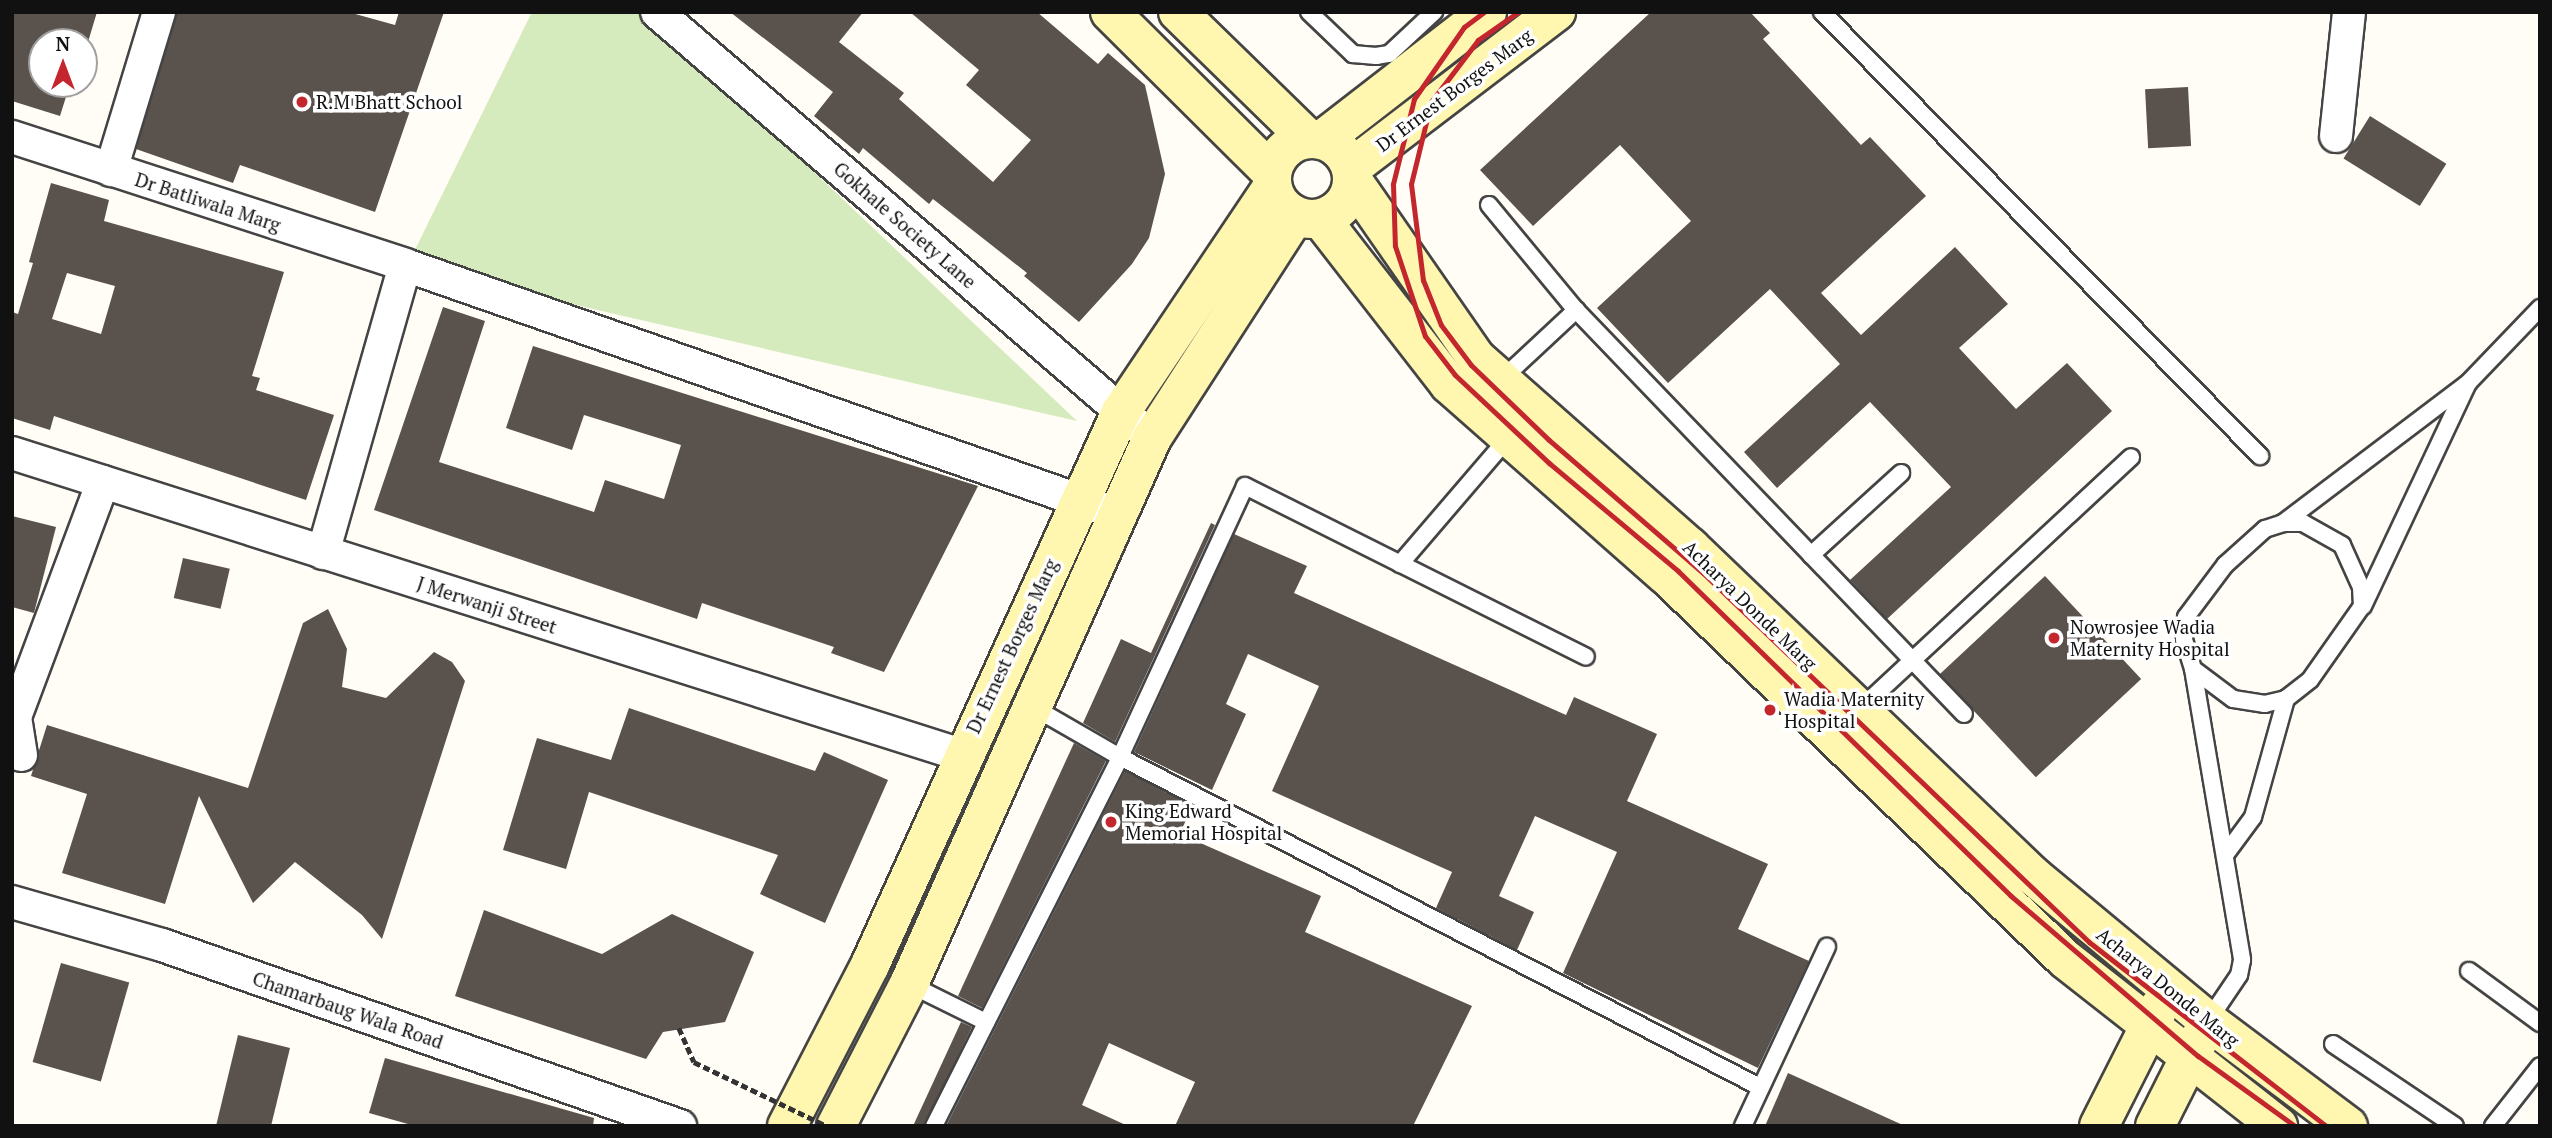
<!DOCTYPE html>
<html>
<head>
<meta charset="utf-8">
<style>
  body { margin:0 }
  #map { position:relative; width:2552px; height:1138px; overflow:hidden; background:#fffdf5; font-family:"PT Serif",serif }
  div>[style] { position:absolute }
  .green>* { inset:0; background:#d5ebbd }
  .building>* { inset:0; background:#5a524d; transform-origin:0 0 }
  .roads { filter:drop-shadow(2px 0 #444) drop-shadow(-2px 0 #444) drop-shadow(0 2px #444) drop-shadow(0 -2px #444) }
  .lane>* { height:16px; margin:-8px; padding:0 8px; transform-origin:8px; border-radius:8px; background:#fff }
  .street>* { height:32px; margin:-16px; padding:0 16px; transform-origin:16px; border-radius:16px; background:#fff }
  .secondary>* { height:38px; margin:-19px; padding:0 19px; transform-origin:19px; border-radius:19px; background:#fff6b0 }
  .secondary>.ring { margin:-19px; padding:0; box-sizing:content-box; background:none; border:38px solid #fff6b0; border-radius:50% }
  .rail>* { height:5px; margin:-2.5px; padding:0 2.5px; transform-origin:2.5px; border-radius:2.5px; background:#c4262e }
  .path-bridge>* { height:4.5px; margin-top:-2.25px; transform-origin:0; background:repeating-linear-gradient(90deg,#333 0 7px,transparent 0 10.5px) }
  .dots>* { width:19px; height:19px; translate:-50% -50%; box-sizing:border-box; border:4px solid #fff; border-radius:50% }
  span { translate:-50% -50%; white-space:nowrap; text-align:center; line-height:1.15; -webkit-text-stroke:7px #fff; paint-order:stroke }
  .street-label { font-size:19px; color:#111 }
  .poi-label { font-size:19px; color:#111 }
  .left { translate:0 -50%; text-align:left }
  .frame { position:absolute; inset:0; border:14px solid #111; pointer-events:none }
  .north { position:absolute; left:28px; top:28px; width:70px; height:70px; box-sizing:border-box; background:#fff; border:2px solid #a0a0a0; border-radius:50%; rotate:0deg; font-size:19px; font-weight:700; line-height:28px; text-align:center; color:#111 }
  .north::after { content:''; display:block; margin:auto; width:24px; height:32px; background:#c4262e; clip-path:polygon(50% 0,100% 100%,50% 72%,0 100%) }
</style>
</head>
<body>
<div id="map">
  <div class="green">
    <div style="clip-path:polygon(532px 12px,645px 12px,1077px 421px,407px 266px)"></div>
  </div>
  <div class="building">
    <div style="clip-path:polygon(12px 12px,97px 12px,88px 42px,42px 42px,42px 84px,70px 84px,60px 116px,12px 101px)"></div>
    <div style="clip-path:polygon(177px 12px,348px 12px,395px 25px,399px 12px,444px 12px,375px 212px,240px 165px,233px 183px,136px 149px)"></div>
    <div style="clip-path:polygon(730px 12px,863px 12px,839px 42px,904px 93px,899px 99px,993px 182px,1031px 140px,966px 85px,979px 70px,910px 12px,1037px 12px,1098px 64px,1108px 53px,1145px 85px,1165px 174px,1149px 238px,1132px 264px,1079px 322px,1024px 276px,1027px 273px,933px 199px,929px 204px,863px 148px,859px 154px,814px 116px,833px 92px)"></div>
    <div style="clip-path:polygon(1651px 12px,1750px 12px,1770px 33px,1763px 39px,1861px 145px,1870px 137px,1926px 196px,1821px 293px,1861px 335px,1955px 247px,2008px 304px,1959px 348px,2016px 409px,2067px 363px,2112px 411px,1887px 619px,1850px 580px,1951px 487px,1870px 402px,1777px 488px,1744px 452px,1840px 364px,1770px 289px,1668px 383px,1597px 308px,1691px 221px,1620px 145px,1533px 226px,1480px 170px)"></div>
    <div style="left:2188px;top:87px;width:59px;height:43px;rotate:87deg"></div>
    <div style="left:2370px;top:116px;width:90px;height:50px;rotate:32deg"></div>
    <div style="clip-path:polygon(evenodd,51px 183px,109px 200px,104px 221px,284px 272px,252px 376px,260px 378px,256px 390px,334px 415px,306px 500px,54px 416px,50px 430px,12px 418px,12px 312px,18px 314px,33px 263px,29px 262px,51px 183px,67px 273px,115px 286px,101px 334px,52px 319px,67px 273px)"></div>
    <div style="clip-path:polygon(443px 307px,485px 321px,439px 462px,594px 512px,605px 480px,664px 499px,681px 445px,584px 415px,572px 450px,506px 428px,533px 346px,978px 486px,884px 672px,831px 653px,834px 647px,702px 603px,697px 619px,374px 510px)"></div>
    <div style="clip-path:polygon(12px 516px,56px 527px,34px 613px,12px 607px)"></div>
    <div style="clip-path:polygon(1211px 523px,1215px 525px,1115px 742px,1083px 723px,1121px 639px,1151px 653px)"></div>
    <div style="clip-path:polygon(1234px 534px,1307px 566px,1294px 593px,1566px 715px,1574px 697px,1657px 734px,1627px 801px,1768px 864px,1738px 929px,1809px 961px,1758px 1068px,1563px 973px,1617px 852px,1535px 816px,1499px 896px,1534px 912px,1517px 950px,1436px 908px,1452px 872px,1272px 791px,1319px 686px,1248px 654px,1226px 704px,1246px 714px,1212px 790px,1134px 752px)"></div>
    <div style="left:183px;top:558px;width:48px;height:41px;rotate:13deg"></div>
    <div style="left:2045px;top:576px;width:141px;height:144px;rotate:47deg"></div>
    <div style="clip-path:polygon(328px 609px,347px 649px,342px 687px,386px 698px,434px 652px,452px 662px,465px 681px,382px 939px,362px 915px,295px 862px,253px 903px,199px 796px,165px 904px,62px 873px,87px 794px,31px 776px,47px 725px,248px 788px,303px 623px)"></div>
    <div style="clip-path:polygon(629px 708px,815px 771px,824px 752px,888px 780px,825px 923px,760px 894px,778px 855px,589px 792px,566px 869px,503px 850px,537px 738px,611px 760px)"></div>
    <div style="clip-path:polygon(1074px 743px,1106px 761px,982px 1008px,958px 996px)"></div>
    <div style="clip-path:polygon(1125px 771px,1192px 806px,1180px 834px,1321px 896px,1305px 932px,1472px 1006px,1413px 1126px,1175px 1126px,1195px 1082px,1109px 1043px,1082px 1105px,1128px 1126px,946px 1126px)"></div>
    <div style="clip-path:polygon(484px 910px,602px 954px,672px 914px,754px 952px,725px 1022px,663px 1032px,646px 1059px,455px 996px)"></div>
    <div style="left:61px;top:963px;width:71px;height:103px;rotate:16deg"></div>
    <div style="clip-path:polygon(961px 1022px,972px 1027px,924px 1126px,913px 1126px)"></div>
    <div style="clip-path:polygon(238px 1035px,290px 1048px,271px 1126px,216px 1126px)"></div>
    <div style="clip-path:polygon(385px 1058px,594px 1118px,593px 1126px,415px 1126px,369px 1113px)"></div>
    <div style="clip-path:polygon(1788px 1073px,1905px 1126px,1765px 1126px)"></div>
  </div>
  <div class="roads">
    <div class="lane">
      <div style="left:1309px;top:12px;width:61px;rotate:43.7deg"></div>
      <div style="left:1353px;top:54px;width:23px;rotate:5deg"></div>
      <div style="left:1376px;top:56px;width:13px;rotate:-9deg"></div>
      <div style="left:1389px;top:54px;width:62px;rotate:-43deg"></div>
      <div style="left:1822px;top:12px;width:624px;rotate:45.39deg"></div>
      <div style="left:1489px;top:205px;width:136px;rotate:50.4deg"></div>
      <div style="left:1501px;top:380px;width:103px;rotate:-43deg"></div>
      <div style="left:1576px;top:310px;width:560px;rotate:46.16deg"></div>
      <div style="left:2283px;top:523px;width:20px"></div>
      <div style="left:2303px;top:523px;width:45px;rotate:29.4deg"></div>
      <div style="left:2342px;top:545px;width:46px;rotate:65.7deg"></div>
      <div style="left:2361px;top:587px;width:19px;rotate:87deg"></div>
      <div style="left:2362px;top:606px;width:90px;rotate:125.1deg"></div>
      <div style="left:2310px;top:680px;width:31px;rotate:142deg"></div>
      <div style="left:2286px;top:699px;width:22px;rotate:167deg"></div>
      <div style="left:2265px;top:704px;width:32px;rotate:-171deg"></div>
      <div style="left:2233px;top:699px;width:50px;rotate:-143.1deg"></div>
      <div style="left:2193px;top:669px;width:31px;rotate:-107deg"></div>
      <div style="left:2184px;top:639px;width:22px;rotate:-85deg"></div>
      <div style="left:2186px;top:617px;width:65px;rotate:-53.1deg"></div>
      <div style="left:2225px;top:565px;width:54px;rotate:-42deg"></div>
      <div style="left:2265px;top:529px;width:19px;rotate:-18deg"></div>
      <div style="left:2283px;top:523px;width:232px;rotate:-37.1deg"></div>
      <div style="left:2468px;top:383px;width:104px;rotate:-46.2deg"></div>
      <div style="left:1811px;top:555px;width:122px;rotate:-42.3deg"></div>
      <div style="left:1400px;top:564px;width:167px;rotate:-49.4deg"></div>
      <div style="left:2363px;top:606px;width:244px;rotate:-64.8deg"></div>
      <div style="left:2193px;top:669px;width:295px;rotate:80.4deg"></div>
      <div style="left:2242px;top:960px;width:15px;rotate:101deg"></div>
      <div style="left:2239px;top:975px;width:55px;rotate:124deg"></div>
      <div style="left:1033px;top:707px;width:100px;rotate:29.9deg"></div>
      <div style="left:1120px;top:757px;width:720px;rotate:27.28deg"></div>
      <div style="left:1860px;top:709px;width:370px;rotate:-42.9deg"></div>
      <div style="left:2225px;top:855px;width:47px;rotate:-53.6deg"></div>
      <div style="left:2253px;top:817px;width:123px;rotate:-74.4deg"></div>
      <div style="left:2469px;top:971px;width:88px;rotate:36.2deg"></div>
      <div style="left:909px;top:984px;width:86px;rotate:26.3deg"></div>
      <div style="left:2333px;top:1044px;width:147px;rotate:33.9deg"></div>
      <div style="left:934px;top:1126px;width:413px;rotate:-63.2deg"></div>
      <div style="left:1120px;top:757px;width:298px;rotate:-65.2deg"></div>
      <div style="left:1245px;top:486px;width:381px;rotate:26.6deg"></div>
      <div style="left:1743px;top:1126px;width:198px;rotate:-64.9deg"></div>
      <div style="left:2493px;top:1126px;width:76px;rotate:-51.9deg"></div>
    </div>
    <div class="street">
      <div style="left:657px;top:12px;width:653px;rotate:40.72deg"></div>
      <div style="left:2336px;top:136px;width:125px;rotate:-84deg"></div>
      <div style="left:12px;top:137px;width:413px;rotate:18deg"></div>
      <div style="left:405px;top:265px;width:740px;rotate:19.24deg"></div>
      <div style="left:111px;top:170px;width:165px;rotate:-73.1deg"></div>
      <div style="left:12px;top:453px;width:997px;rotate:17.64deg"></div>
      <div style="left:323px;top:553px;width:299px;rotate:-74.1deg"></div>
      <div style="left:21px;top:755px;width:38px;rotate:-99deg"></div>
      <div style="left:15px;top:717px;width:251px;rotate:-69.5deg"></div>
      <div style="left:12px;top:902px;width:156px;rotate:16deg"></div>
      <div style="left:162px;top:945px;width:549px;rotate:19.26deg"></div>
    </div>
    <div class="secondary">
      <div style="left:1110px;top:12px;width:228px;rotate:44.8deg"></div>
      <div style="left:1178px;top:12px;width:182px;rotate:44.3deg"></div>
      <div class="ring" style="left:1272px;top:139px;width:42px;height:42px"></div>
      <div style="left:1322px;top:140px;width:209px;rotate:-37.8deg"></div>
      <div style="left:1351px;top:168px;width:258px;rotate:-37.3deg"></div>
      <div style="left:1353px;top:181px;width:216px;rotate:55.2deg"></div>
      <div style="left:1476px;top:358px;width:286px;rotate:41.5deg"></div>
      <div style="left:1690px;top:547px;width:474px;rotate:43.8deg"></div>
      <div style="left:2032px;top:875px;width:229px;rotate:39.7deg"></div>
      <div style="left:2208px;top:1021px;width:175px;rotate:36.9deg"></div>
      <div style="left:1321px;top:219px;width:209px;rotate:52.2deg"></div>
      <div style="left:1449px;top:384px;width:289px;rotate:41.4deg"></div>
      <div style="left:1666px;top:575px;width:554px;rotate:43.9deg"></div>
      <div style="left:2065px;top:959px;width:271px;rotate:38.1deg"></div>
      <div style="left:787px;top:1126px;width:181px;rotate:-62.7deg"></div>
      <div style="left:870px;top:965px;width:607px;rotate:-65.59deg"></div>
      <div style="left:1121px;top:412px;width:271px;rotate:-56.1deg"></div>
      <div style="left:836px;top:1126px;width:160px;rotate:-62.8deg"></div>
      <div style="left:909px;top:984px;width:598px;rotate:-66.01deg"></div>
      <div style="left:1152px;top:438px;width:264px;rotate:-57.2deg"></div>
      <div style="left:2099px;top:1126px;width:133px;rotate:-63.2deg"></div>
      <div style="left:2155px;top:1126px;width:97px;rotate:-63.2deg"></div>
    </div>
  </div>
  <div class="rail">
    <div style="left:1484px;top:12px;width:25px;rotate:143deg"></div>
    <div style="left:1464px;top:27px;width:88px;rotate:124.8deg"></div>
    <div style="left:1414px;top:99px;width:88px;rotate:103.9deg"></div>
    <div style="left:1393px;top:184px;width:62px;rotate:88.2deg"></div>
    <div style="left:1395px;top:246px;width:95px;rotate:71.6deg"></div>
    <div style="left:1425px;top:336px;width:49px;rotate:52.4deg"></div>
    <div style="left:1455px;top:375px;width:129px;rotate:43.1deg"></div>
    <div style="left:1549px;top:463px;width:168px;rotate:39.9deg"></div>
    <div style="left:1678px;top:571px;width:465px;rotate:44.3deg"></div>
    <div style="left:2011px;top:896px;width:246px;rotate:40.6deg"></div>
    <div style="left:2198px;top:1056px;width:120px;rotate:35.8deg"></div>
    <div style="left:1518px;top:12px;width:49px;rotate:145deg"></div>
    <div style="left:1478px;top:40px;width:78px;rotate:127.2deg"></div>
    <div style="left:1431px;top:102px;width:84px;rotate:103.7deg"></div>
    <div style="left:1411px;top:184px;width:97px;rotate:82.9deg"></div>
    <div style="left:1423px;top:280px;width:48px;rotate:68.2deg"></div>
    <div style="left:1441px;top:325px;width:50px;rotate:53.1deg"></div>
    <div style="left:1471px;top:365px;width:108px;rotate:43.9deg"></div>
    <div style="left:1549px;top:440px;width:203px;rotate:40.8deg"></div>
    <div style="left:1703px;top:573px;width:534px;rotate:43.71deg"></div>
    <div style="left:2089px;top:942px;width:300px;rotate:37.8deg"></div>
  </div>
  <div class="path-bridge">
    <div style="left:679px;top:1028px;width:37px;rotate:66deg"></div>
    <div style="left:694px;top:1062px;width:148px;rotate:25.7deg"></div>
  </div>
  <div class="dots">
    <div style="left:302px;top:102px;background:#c4262e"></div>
    <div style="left:2054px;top:638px;background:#c4262e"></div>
    <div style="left:1770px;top:710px;background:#c4262e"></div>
    <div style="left:1111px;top:822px;background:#c4262e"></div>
  </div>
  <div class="street-label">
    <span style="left:1454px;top:90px;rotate:-37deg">Dr Ernest Borges Marg</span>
    <span style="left:208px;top:202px;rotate:18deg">Dr Batliwala Marg</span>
    <span style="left:905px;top:225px;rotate:41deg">Gokhale Society Lane</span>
    <span style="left:487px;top:605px;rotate:18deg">J Merwanji Street</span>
    <span style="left:1750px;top:605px;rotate:44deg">Acharya Donde Marg</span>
    <span style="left:1012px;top:646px;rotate:-65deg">Dr Ernest Borges Marg</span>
    <span style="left:2168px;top:987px;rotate:39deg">Acharya Donde Marg</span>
    <span style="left:348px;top:1010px;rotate:19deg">Chamarbaug Wala Road</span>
  </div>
  <div class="poi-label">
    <span class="left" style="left:316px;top:102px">R.M Bhatt School</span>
    <span class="left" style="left:2070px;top:638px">Nowrosjee Wadia<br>Maternity Hospital</span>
    <span class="left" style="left:1784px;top:710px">Wadia Maternity<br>Hospital</span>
    <span class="left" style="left:1125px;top:822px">King Edward<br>Memorial Hospital</span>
  </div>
  <div class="frame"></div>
  <div class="north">N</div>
</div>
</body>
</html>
